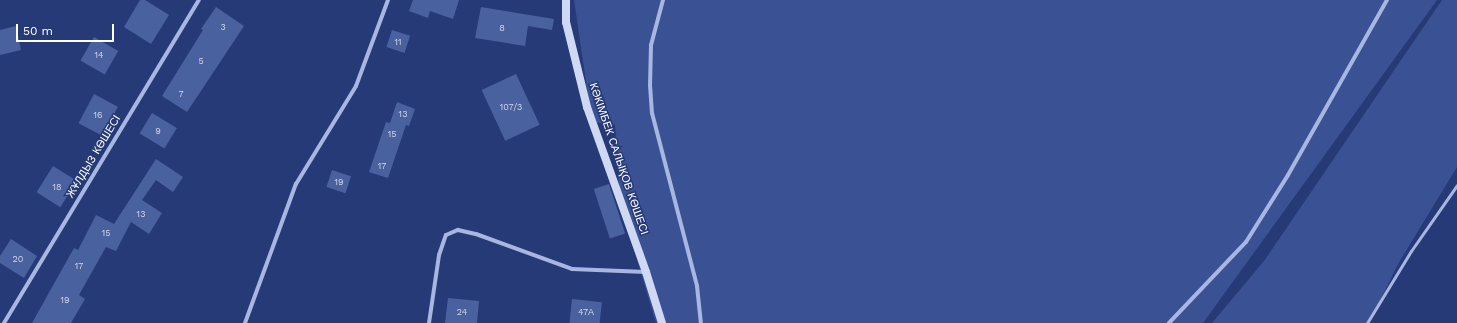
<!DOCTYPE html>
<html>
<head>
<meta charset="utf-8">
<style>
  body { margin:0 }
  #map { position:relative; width:1457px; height:323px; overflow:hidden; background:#263a77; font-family:"Work Sans",sans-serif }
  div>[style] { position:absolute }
  .green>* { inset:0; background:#3a5194 }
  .building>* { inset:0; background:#4a619f; transform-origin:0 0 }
  .lane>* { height:3px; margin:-1.5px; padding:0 1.5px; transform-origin:1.5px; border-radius:1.5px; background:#a8b7e2 }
  .street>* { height:4px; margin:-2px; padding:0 2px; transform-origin:2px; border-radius:2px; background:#a8b7e2 }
  .secondary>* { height:8px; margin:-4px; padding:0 4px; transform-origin:4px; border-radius:4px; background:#d0d9f3 }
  span { translate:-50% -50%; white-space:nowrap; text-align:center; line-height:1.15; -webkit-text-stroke:3px #263a77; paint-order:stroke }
  .number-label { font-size:9px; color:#d2d8e7 }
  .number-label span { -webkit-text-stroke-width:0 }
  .street-label { font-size:11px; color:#fff }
  .scale { position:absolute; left:16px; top:24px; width:98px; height:18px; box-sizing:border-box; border:2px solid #fff; border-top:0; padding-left:5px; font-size:12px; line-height:14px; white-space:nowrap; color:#fff; -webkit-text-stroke:3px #263a77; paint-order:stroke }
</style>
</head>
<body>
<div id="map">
  <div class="green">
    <div style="clip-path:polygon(574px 0,1437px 0,1203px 323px,656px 323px,620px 203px,615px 125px,592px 122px)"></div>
    <div style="clip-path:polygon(1442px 0,1457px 0,1457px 167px,1398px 264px,1369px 323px,1212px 323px,1264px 261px)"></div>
  </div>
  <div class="building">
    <div style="clip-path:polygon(140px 0,145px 0,169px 15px,151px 44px,124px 27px)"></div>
    <div style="clip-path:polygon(413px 0,459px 0,453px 19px,430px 11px,428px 18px,409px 11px)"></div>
    <div style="clip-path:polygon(216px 7px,244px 26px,187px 112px,162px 96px,203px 30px,201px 29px)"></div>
    <div style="clip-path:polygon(481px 7px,554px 19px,552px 30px,528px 26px,525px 46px,475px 38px)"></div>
    <div style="clip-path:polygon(16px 26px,21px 50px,0 55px,0 30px)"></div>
    <div style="left:392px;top:30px;width:19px;height:18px;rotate:18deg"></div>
    <div style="left:94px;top:37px;width:28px;height:27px;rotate:30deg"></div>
    <div style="left:516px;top:74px;width:56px;height:38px;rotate:65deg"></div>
    <div style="left:94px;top:94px;width:27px;height:33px;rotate:28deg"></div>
    <div style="clip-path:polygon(397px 102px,415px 109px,409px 126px,406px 125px,388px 178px,369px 172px,386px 122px,390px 123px)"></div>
    <div style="left:152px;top:113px;width:29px;height:24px;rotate:31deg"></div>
    <div style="clip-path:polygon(156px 159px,183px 177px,173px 192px,156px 180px,142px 200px,162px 213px,149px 234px,131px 222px,116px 251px,106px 247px,79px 295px,85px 299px,71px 323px,32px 323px,74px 248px,78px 250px,96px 215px,114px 224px)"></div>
    <div style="left:53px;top:166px;width:28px;height:31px;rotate:32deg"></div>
    <div style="left:332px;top:170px;width:20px;height:18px;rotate:18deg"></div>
    <div style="left:609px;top:184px;width:52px;height:16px;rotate:72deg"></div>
    <div style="clip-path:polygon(11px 239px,37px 256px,24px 278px,0 263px,0 256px)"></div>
    <div style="clip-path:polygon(448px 298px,479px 301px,477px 323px,445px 323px)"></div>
    <div style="left:572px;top:299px;width:30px;height:24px;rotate:6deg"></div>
  </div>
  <div class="lane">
    <div style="left:1367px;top:323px;width:84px;rotate:-58.6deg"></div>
    <div style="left:1411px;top:251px;width:80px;rotate:-55.1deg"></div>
  </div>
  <div class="street">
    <div style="left:663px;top:0;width:47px;rotate:104.9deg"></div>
    <div style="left:651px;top:45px;width:40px;rotate:91.4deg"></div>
    <div style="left:650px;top:85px;width:28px;rotate:86deg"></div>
    <div style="left:652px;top:113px;width:179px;rotate:75.4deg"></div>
    <div style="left:697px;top:286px;width:37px;rotate:84deg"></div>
    <div style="left:4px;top:323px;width:377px;rotate:-58.9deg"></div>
    <div style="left:245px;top:323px;width:148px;rotate:-69.9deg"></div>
    <div style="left:296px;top:184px;width:115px;rotate:-58.5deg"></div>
    <div style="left:356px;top:86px;width:92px;rotate:-69.6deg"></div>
    <div style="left:429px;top:323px;width:69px;rotate:-81.6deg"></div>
    <div style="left:439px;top:255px;width:21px;rotate:-71deg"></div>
    <div style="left:446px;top:235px;width:13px;rotate:-23deg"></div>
    <div style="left:458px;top:230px;width:18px;rotate:13deg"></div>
    <div style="left:476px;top:234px;width:102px;rotate:20deg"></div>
    <div style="left:572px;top:269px;width:74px;rotate:2.3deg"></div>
    <div style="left:1169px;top:323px;width:112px;rotate:-46.5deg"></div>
    <div style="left:1246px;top:242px;width:79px;rotate:-57.9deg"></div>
    <div style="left:1288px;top:175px;width:201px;rotate:-60.5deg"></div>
  </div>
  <div class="secondary">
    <div style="left:566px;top:0;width:22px;rotate:90deg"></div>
    <div style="left:566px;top:22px;width:88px;rotate:76.1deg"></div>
    <div style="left:587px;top:107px;width:175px;rotate:70.3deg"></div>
    <div style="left:646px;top:272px;width:53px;rotate:72.6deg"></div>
  </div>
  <div class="number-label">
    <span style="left:223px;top:27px">3</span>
    <span style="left:502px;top:28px">8</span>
    <span style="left:398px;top:42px">11</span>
    <span style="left:99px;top:55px">14</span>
    <span style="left:201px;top:61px">5</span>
    <span style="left:181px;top:94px">7</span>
    <span style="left:511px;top:107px">107/3</span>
    <span style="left:403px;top:114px">13</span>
    <span style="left:98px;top:115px">16</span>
    <span style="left:158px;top:131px">9</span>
    <span style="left:392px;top:134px">15</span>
    <span style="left:382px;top:166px">17</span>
    <span style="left:339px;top:182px">19</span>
    <span style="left:57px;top:187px">18</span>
    <span style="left:141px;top:214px">13</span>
    <span style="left:106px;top:233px">15</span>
    <span style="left:18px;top:259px">20</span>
    <span style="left:79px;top:266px">17</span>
    <span style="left:65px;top:300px">19</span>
    <span style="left:462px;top:312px">24</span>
    <span style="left:586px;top:312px">47А</span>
  </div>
  <div class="street-label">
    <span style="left:94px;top:157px;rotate:-59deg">ЖҰЛДЫЗ КӨШЕСІ</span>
    <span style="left:618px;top:159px;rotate:71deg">КӘКІМБЕК САЛЫҚОВ КӨШЕСІ</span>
  </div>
  <div class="scale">50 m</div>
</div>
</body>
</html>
